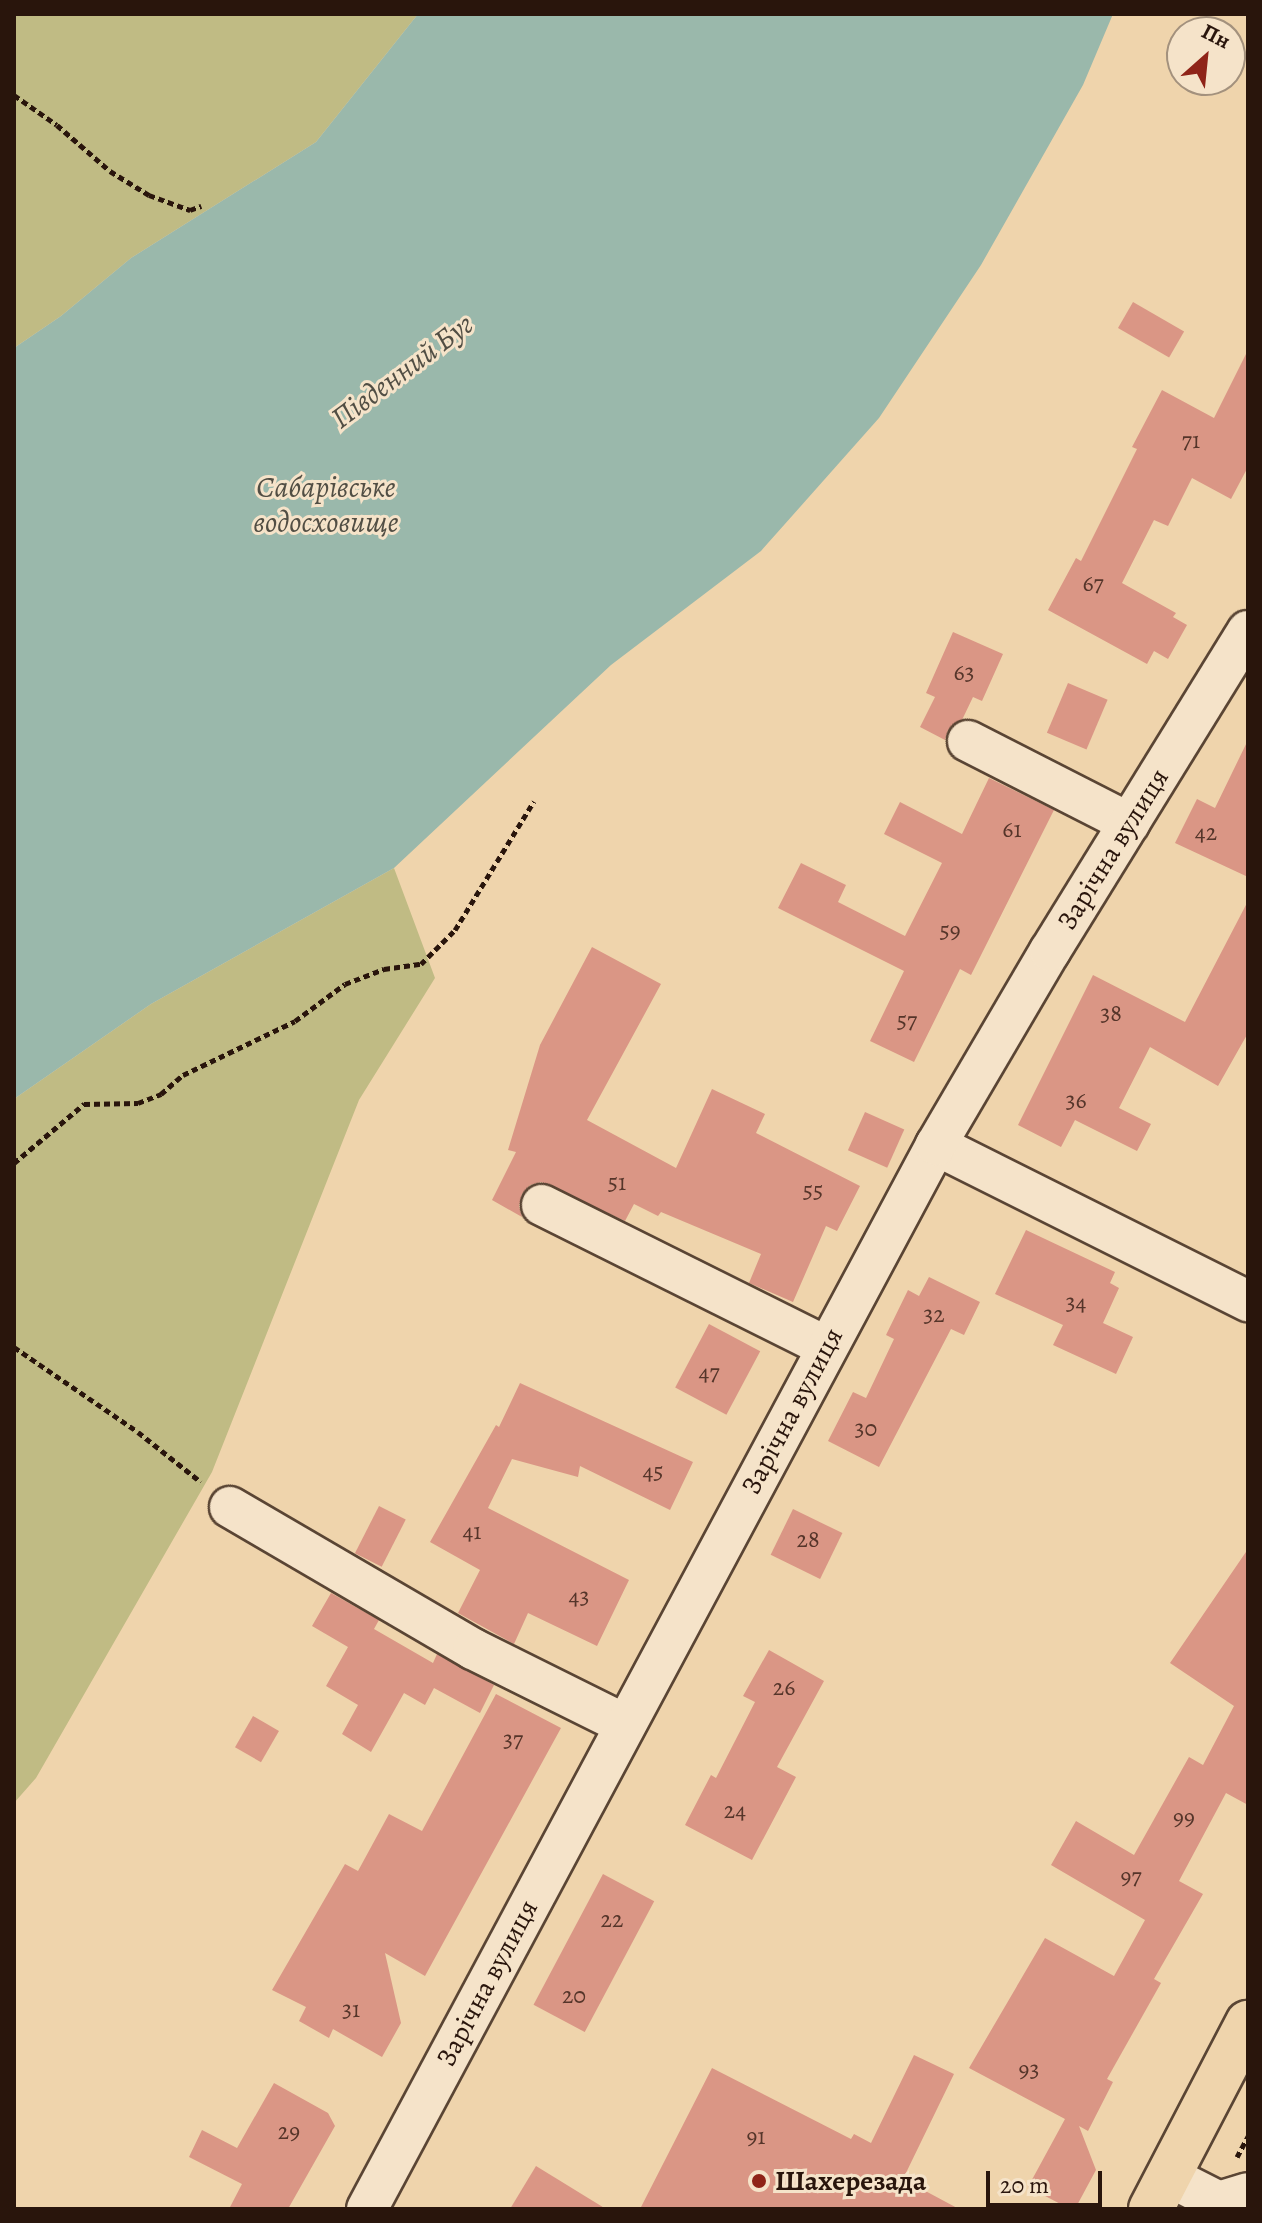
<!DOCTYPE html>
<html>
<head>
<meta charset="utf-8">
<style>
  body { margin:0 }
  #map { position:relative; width:1262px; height:2223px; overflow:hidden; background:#efd4ac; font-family:Alegreya,serif }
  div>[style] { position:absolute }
  .green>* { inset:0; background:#c0bb84 }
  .water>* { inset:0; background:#9ab8ab }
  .building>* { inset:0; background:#da9685; transform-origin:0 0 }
  .path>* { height:5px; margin-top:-2.5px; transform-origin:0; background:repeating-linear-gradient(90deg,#29150c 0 6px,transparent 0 10px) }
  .roads { filter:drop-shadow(2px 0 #5a4534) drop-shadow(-2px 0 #5a4534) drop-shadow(0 2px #5a4534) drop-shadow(0 -2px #5a4534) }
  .minor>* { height:40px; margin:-20px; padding:0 20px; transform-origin:20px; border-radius:20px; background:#f5e3c9 }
  .major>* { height:44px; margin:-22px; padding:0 22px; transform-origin:22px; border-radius:22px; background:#efd4ac }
  .dots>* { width:22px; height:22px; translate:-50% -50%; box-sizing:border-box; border:4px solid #f5e3c9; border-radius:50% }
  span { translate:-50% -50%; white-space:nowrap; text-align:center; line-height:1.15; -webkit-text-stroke:6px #f5e3c9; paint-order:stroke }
  .number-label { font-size:24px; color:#55352a }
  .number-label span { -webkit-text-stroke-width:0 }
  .street-label { font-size:28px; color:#29150c }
  .poi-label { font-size:28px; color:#29150c; font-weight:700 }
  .left { translate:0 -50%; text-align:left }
  .water-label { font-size:30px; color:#514e44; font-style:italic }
  .frame { position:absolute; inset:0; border:16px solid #29150c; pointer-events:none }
  .north { position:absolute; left:1166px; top:16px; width:80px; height:80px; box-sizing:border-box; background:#f5e3c9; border:2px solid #a3917d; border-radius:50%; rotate:27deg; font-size:22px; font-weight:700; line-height:32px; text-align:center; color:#29150c }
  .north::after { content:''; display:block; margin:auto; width:28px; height:36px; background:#8f2418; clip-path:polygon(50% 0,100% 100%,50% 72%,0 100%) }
  .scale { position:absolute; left:986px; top:2171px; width:116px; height:36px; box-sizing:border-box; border:4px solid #29150c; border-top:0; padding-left:10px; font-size:24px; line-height:28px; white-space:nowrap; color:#29150c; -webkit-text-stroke:6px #f5e3c9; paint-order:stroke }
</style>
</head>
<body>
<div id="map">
  <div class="green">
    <div style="clip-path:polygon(14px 14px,418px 14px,316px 142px,131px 258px,61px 316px,14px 348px)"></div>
    <div style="clip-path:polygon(394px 868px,435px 978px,359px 1100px,212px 1472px,36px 1778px,14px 1803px,14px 1099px,151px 1004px)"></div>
  </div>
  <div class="water">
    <div style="clip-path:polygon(418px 14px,1113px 14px,1083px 85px,981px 265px,879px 418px,761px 551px,611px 665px,394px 868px,151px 1004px,14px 1099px,14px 348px,61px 316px,131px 258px,316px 142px)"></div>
  </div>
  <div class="building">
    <div style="left:1133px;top:302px;width:59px;height:30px;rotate:30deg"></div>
    <div style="clip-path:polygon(1248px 350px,1248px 467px,1231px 499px,1192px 478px,1168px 526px,1154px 520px,1122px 583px,1176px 613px,1173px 617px,1187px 625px,1168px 659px,1154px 651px,1147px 664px,1048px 610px,1076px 558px,1081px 561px,1137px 449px,1132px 447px,1162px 390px,1214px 418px)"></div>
    <div style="clip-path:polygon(953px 632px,1003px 654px,982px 701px,973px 697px,962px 720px,948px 730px,945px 740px,920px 727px,935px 697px,926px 693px)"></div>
    <div style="left:1068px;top:683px;width:43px;height:54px;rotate:23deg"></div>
    <div style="clip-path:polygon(1248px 740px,1248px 877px,1175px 843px,1197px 799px,1215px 808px)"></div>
    <div style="clip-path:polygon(989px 778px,1054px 810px,971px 975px,960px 969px,914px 1062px,870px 1041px,904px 971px,778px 908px,801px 863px,846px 885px,838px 902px,905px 936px,942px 863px,884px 834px,900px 802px,962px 834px)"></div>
    <div style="clip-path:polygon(1248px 901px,1248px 1033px,1218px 1086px,1150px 1047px,1119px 1108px,1151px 1124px,1137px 1151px,1075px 1120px,1061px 1147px,1018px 1125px,1093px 975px,1185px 1022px)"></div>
    <div style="clip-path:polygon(592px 947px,661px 984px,587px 1120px,676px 1168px,712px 1089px,765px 1114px,756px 1133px,860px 1186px,837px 1231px,826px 1226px,793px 1302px,749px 1283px,761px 1254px,661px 1212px,658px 1216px,634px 1204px,625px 1221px,541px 1182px,530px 1185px,522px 1194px,519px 1206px,522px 1217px,492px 1200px,516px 1152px,508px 1150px,540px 1045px)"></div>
    <div style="left:865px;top:1112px;width:43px;height:42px;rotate:24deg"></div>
    <div style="clip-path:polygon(1026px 1230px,1115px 1272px,1110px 1283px,1119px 1288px,1103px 1323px,1133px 1337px,1116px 1374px,1053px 1345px,1063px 1325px,995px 1294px)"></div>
    <div style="clip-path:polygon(929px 1277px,980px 1302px,964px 1335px,951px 1329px,879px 1467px,828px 1441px,853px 1392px,866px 1398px,894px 1339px,886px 1335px,908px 1290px,919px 1296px)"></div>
    <div style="left:709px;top:1324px;width:58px;height:72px;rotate:28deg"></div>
    <div style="clip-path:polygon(520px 1383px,693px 1462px,670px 1510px,580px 1466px,578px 1477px,512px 1459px,488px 1508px,629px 1580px,597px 1646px,528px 1613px,514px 1644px,458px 1613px,480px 1570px,430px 1542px,496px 1425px,499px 1427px)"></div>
    <div style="left:379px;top:1506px;width:30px;height:53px;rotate:27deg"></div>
    <div style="left:793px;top:1509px;width:55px;height:51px;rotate:26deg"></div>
    <div style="clip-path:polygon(1248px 1549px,1248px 1805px,1226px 1793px,1179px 1881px,1203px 1894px,1154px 1979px,1161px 1983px,1107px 2079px,1113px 2082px,1088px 2131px,1079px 2126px,1096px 2170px,1075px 2209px,1070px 2209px,1028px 2187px,1065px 2119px,969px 2068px,1045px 1938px,1114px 1976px,1145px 1920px,1051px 1865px,1076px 1821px,1134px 1855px,1189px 1757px,1203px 1765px,1234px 1706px,1170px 1663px)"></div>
    <div style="clip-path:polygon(331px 1593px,379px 1620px,374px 1629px,433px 1663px,437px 1654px,494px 1685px,480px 1713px,434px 1688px,425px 1705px,404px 1693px,371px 1752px,342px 1734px,358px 1705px,326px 1686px,348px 1647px,312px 1626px)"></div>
    <div style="clip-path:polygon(769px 1650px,824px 1681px,777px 1767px,796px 1777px,752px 1860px,685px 1825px,711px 1775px,716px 1778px,755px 1702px,743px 1696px)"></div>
    <div style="clip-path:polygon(496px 1694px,561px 1728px,425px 1976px,385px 1953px,401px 2023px,382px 2057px,333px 2029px,329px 2038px,299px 2021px,306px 2007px,272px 1990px,345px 1864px,358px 1871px,389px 1814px,422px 1831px)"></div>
    <div style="left:253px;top:1716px;width:30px;height:36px;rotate:30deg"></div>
    <div style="left:603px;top:1874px;width:58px;height:148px;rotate:28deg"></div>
    <div style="clip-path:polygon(914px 2055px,954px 2074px,903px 2179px,959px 2209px,640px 2209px,712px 2068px,851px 2139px,854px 2134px,871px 2143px)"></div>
    <div style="clip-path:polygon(274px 2083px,328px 2113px,335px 2126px,288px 2209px,229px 2209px,242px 2184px,189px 2157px,202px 2130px,237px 2148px)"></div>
    <div style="clip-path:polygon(536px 2166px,606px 2209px,510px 2209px)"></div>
  </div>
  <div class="path">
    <div style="left:14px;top:95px;width:52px;rotate:34.9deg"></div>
    <div style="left:57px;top:125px;width:70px;rotate:41deg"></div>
    <div style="left:110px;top:171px;width:46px;rotate:31.6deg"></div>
    <div style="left:149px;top:195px;width:44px;rotate:20.1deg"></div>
    <div style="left:190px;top:210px;width:12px;rotate:-20deg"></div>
    <div style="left:14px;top:1163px;width:92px;rotate:-40.1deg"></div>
    <div style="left:84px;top:1104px;width:54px;rotate:-1.1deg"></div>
    <div style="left:138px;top:1103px;width:25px;rotate:-21deg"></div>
    <div style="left:161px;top:1094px;width:29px;rotate:-41deg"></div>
    <div style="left:183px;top:1075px;width:124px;rotate:-25.7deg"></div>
    <div style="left:295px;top:1021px;width:62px;rotate:-36.5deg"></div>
    <div style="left:345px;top:984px;width:42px;rotate:-21deg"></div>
    <div style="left:384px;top:969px;width:37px;rotate:-8deg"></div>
    <div style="left:421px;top:964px;width:48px;rotate:-45deg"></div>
    <div style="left:455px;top:930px;width:151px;rotate:-58.5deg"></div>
    <div style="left:14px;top:1347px;width:150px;rotate:34.4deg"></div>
    <div style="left:138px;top:1432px;width:80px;rotate:38.4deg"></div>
    <div style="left:1237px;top:2157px;width:24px;rotate:-62deg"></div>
  </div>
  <div class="roads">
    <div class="minor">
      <div style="left:968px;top:741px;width:181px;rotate:27deg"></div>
      <div style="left:936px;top:1145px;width:349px;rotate:26.6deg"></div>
      <div style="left:542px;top:1205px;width:318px;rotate:26.5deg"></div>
      <div style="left:230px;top:1507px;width:281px;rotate:30.3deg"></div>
      <div style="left:473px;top:1649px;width:169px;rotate:26.4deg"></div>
      <div style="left:1168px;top:2176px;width:57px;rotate:27deg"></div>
      <div style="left:1219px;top:2202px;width:30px;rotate:-17deg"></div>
      <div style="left:367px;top:2209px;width:1207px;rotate:-61.86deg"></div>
      <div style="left:936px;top:1145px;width:225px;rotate:-59.6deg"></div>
      <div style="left:1050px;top:951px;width:376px;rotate:-58.3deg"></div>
    </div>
    <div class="major">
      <div style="left:1151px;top:2209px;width:210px;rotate:-62.5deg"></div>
    </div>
  </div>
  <div class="dots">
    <div style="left:759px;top:2181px;background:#8f2418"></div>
  </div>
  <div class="number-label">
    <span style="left:1191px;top:441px">71</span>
    <span style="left:1093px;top:584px">67</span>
    <span style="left:964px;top:673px">63</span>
    <span style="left:1012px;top:830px">61</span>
    <span style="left:1206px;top:833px">42</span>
    <span style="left:950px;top:931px">59</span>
    <span style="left:1111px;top:1014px">38</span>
    <span style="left:907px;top:1021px">57</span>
    <span style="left:1076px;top:1101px">36</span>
    <span style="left:617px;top:1183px">51</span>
    <span style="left:813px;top:1191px">55</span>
    <span style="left:1076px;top:1303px">34</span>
    <span style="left:934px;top:1315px">32</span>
    <span style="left:709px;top:1373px">47</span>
    <span style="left:866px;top:1429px">30</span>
    <span style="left:653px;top:1472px">45</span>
    <span style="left:472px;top:1532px">41</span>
    <span style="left:808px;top:1540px">28</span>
    <span style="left:579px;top:1597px">43</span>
    <span style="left:784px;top:1688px">26</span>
    <span style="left:513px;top:1740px">37</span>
    <span style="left:735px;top:1811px">24</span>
    <span style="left:1184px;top:1818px">99</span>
    <span style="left:1131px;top:1877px">97</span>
    <span style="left:612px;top:1920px">22</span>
    <span style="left:574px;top:1996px">20</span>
    <span style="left:351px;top:2010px">31</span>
    <span style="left:1029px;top:2070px">93</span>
    <span style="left:289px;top:2132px">29</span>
    <span style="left:756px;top:2137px">91</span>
  </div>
  <div class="street-label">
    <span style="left:1113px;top:849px;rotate:-58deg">Зарічна вулиця</span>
    <span style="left:792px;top:1411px;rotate:-62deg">Зарічна вулиця</span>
    <span style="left:487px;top:1983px;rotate:-62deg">Зарічна вулиця</span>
  </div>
  <div class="poi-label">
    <span class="left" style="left:775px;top:2181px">Шахерезада</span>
  </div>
  <div class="water-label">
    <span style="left:402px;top:371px;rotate:-37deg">Південний Буг</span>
    <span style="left:326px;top:504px">Сабарівське<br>водосховище</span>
  </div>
  <div class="frame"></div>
  <div class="north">Пн</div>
  <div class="scale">20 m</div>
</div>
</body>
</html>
